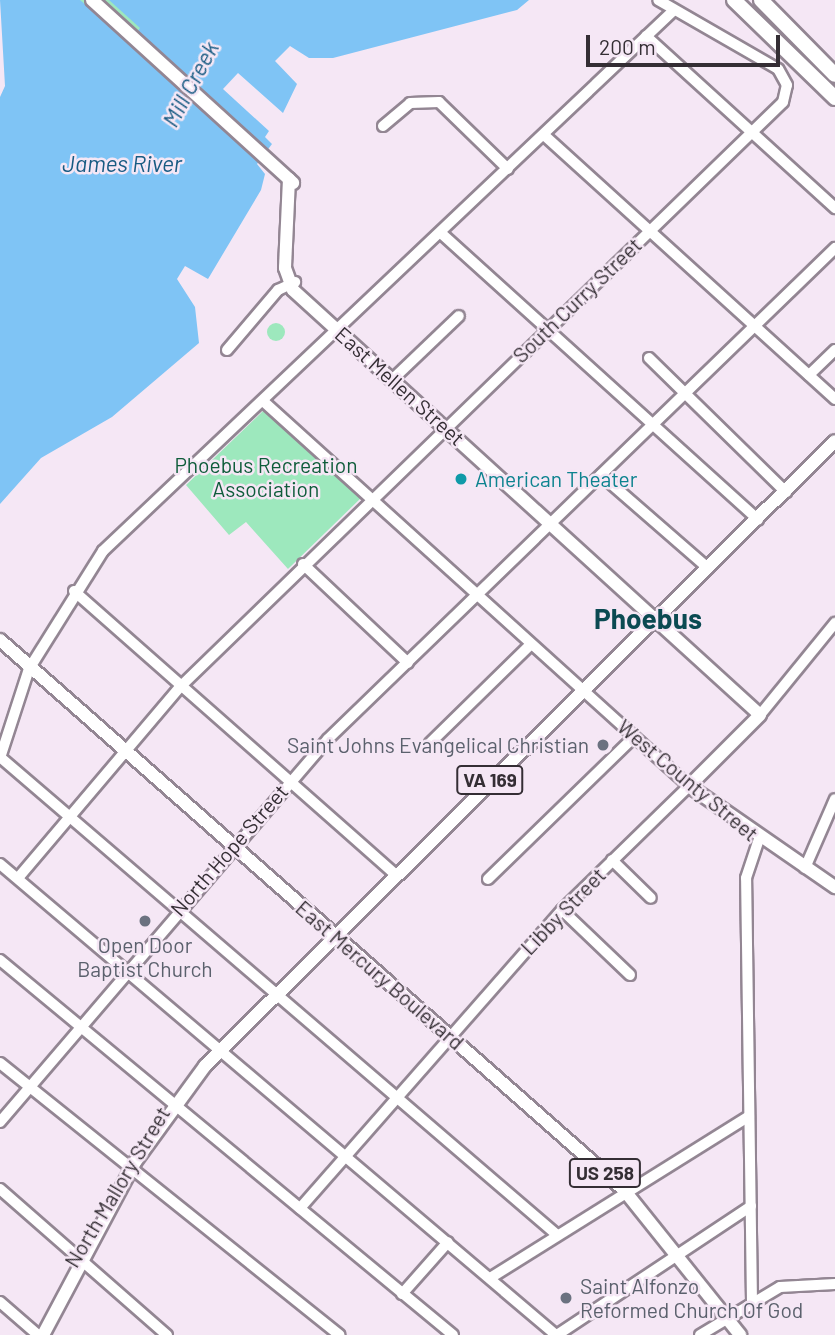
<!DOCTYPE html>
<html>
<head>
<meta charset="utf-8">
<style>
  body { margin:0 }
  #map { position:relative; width:835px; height:1335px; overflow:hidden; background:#f5e7f5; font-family:Barlow,sans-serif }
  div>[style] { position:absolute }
  .green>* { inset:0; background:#9de8bd }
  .round { border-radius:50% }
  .water>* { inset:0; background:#7fc4f5 }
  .roads { filter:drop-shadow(2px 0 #938693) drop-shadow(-2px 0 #938693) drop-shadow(0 2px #938693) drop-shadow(0 -2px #938693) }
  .minor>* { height:10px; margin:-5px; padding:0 5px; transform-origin:5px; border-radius:5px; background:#fff }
  .major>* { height:12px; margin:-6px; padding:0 6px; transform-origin:6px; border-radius:6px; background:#fff }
  .highway>* { height:14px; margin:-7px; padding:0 7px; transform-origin:7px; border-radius:7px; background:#fff }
  .dots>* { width:19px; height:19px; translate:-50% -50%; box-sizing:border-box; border:4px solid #f5e7f5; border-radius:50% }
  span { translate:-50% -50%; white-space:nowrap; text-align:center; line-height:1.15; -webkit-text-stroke:5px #f5e7f5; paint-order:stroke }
  .shield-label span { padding:2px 5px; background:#f5e7f5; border:2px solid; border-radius:5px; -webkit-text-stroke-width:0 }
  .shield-label { font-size:19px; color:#342e34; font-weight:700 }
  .street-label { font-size:21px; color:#342e34 }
  .park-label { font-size:21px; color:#0e5c3a }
  .culture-label { font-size:21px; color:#0d838f }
  .left { translate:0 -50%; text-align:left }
  .worship-label { font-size:21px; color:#5b616d }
  .right { translate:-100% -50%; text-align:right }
  .water-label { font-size:23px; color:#185b83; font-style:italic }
  .district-label { font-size:28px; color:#0b4a52; font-weight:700 }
  .scale { position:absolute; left:586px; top:35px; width:194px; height:32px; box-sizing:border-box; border:4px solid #342e34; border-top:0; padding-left:9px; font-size:21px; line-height:24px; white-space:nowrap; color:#342e34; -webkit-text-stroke:5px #f5e7f5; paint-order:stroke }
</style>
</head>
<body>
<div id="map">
  <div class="green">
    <div style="clip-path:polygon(59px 0,112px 0,147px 32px,133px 53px)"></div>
    <div class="round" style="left:267px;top:323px;width:18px;height:18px"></div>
    <div style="clip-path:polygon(263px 411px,362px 497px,288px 569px,246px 522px,229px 535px,186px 485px)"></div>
  </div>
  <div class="water">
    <div style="clip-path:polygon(0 0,80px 0,129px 42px,140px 28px,109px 0,529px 0,517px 10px,333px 58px,309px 58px,290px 46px,275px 61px,297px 84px,283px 113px,238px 73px,223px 89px,269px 131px,265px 137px,272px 144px,257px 164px,265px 174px,261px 190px,208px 279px,185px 266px,177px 279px,195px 307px,199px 343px,112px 417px,41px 458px,0 504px,0 97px,5px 86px)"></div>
  </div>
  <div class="roads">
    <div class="minor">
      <div style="left:646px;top:36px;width:256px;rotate:42.3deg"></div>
      <div style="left:383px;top:126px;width:35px;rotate:-40deg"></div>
      <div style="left:410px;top:103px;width:29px;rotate:-2deg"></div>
      <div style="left:439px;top:102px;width:96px;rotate:44.2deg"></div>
      <div style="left:544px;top:135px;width:393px;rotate:42.2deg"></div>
      <div style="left:442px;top:234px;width:426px;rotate:42.1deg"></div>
      <div style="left:227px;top:350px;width:79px;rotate:-49.6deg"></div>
      <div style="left:278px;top:290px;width:19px;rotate:-25deg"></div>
      <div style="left:649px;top:358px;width:192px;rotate:44.4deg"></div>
      <div style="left:809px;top:375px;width:36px;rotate:-44deg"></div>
      <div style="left:393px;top:379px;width:91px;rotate:-43.7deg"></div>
      <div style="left:263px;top:401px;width:574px;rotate:42.11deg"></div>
      <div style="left:689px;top:786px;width:177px;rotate:135.7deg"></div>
      <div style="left:562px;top:910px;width:397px;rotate:131.3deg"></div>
      <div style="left:601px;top:475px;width:142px;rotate:41deg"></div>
      <div style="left:303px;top:564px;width:144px;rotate:43.3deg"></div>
      <div style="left:74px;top:591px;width:427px;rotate:41.4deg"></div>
      <div style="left:760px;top:715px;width:119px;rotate:-50.8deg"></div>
      <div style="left:430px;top:743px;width:141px;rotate:-44.4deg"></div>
      <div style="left:0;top:757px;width:733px;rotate:40.63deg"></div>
      <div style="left:0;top:758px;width:94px;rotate:-72deg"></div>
      <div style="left:29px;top:669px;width:139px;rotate:-57.9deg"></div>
      <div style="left:103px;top:551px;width:785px;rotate:-43.45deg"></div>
      <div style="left:612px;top:860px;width:54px;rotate:44.3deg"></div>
      <div style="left:0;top:864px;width:729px;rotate:40.27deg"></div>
      <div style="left:805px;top:868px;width:75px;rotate:-66.5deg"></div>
      <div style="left:18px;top:878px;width:250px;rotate:-49.7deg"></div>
      <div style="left:180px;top:687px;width:840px;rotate:-44.13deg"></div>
      <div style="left:783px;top:102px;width:17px;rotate:-77deg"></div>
      <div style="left:787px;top:85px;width:18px;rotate:-119deg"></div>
      <div style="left:778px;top:69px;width:138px;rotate:-150.1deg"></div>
      <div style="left:488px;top:879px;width:204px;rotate:-44.2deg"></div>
      <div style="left:562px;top:910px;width:94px;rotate:43.7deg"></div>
      <div style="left:0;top:960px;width:588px;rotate:39.62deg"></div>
      <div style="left:0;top:1063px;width:435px;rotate:38.7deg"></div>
      <div style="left:0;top:1122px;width:504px;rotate:-49.42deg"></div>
      <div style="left:328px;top:739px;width:706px;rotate:-44.08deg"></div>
      <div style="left:0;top:1189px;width:222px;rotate:41.2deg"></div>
      <div style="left:490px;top:1278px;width:305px;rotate:-32deg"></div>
      <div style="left:402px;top:1294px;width:69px;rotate:-48.5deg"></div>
      <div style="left:0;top:1302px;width:50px;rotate:41deg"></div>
      <div style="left:752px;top:1302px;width:424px;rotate:-90.8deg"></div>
      <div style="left:746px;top:878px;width:41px;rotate:-71.6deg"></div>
      <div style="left:557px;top:1335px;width:233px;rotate:-33.6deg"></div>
      <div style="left:700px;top:1335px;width:93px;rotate:-31deg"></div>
      <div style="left:780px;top:1287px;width:55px;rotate:-3.1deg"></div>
    </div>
    <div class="major">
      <div style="left:92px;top:0;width:272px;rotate:42.3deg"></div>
      <div style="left:289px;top:179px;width:89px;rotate:92.6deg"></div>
      <div style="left:285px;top:268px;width:23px;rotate:70deg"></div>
      <div style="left:293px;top:290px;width:631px;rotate:42.3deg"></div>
      <div style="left:760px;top:715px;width:100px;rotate:135deg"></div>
      <div style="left:689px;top:786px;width:178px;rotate:34.7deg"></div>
      <div style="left:0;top:640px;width:832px;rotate:41.39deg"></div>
      <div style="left:624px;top:1190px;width:186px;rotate:51.3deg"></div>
      <div style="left:43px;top:1335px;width:196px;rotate:-62deg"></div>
      <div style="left:135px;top:1162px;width:119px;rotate:-53.9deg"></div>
      <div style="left:205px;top:1066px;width:887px;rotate:-44.77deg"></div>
    </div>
    <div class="highway">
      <div style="left:734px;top:0;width:141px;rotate:44.1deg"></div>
      <div style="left:761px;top:0;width:105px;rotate:45.4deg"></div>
    </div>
  </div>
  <div class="dots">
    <div style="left:461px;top:479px;background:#0f9aa8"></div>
    <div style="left:603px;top:745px;background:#6b7280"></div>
    <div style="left:145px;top:921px;background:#6b7280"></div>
    <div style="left:566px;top:1298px;background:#6b7280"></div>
  </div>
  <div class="shield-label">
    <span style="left:490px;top:780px">VA 169</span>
    <span style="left:605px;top:1173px">US 258</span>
  </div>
  <div class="street-label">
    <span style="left:577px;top:300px;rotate:-44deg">South Curry Street</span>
    <span style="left:400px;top:386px;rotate:42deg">East Mellen Street</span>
    <span style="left:688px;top:780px;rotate:40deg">West County Street</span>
    <span style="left:229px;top:850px;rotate:-49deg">North Hope Street</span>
    <span style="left:563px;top:911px;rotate:-46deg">Libby Street</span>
    <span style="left:380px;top:975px;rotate:41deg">East Mercury Boulevard</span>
    <span style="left:117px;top:1187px;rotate:-59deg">North Mallory Street</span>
  </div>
  <div class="park-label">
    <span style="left:266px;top:477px">Phoebus Recreation<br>Association</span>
  </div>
  <div class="culture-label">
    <span class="left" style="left:475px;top:479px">American Theater</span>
  </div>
  <div class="worship-label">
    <span class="right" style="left:589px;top:745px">Saint Johns Evangelical Christian</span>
    <span style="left:145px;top:957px">Open Door<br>Baptist Church</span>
    <span class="left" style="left:580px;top:1298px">Saint Alfonzo<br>Reformed Church Of God</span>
  </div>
  <div class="water-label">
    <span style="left:190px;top:84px;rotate:-62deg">Mill Creek</span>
    <span style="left:122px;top:163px">James River</span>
  </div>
  <div class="district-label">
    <span style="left:648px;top:618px">Phoebus</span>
  </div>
  <div class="scale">200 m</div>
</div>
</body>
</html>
